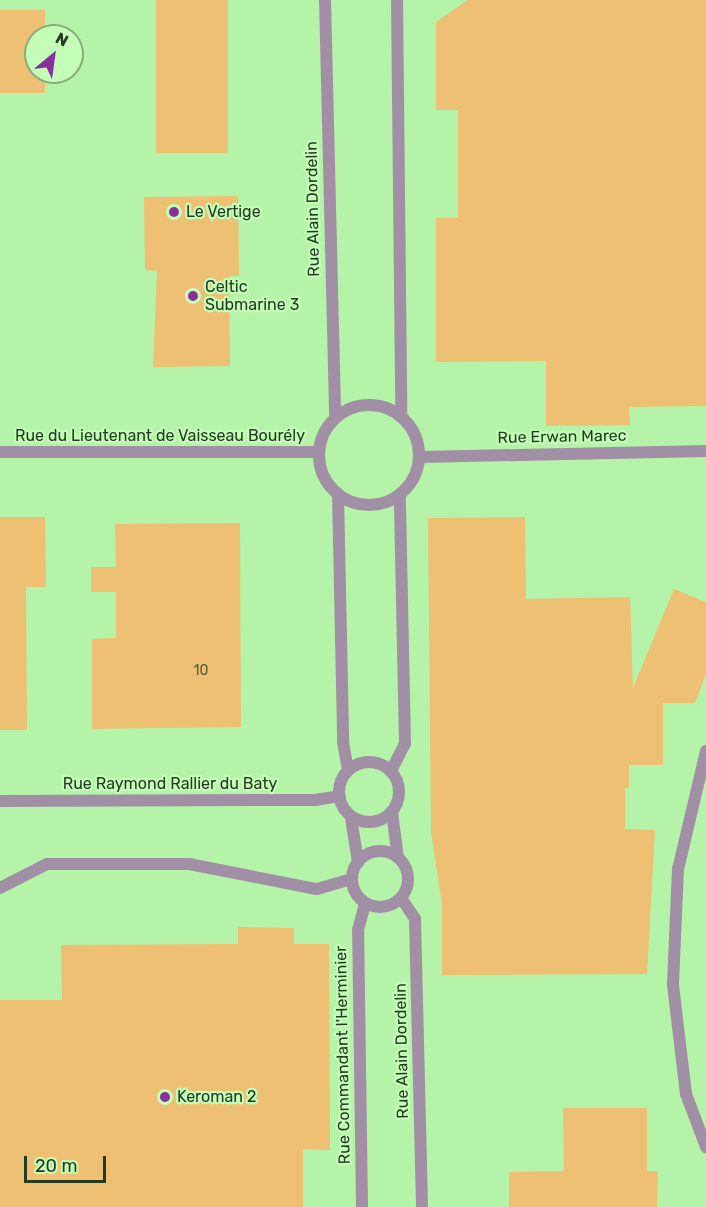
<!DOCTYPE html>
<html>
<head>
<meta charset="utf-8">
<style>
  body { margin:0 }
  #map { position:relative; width:706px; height:1207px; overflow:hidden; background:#c4fdb8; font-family:Rubik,sans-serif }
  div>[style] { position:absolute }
  .built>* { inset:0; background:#b5f3a8 }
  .building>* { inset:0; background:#edc073; transform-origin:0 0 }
  .minor>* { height:12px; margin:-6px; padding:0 6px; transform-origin:6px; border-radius:6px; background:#a190a5 }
  .minor>.ring { margin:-6px; padding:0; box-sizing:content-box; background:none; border:12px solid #a190a5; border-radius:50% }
  .tertiary>* { height:12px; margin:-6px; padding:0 6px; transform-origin:6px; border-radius:6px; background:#a190a5 }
  .tertiary>.ring { margin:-6px; padding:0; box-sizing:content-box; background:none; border:12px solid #a190a5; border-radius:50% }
  .dots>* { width:16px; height:16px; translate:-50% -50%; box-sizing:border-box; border:3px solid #c4fdb8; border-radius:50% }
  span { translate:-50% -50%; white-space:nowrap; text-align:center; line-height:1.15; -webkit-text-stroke:4.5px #c4fdb8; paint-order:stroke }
  .number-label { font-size:14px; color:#565c35 }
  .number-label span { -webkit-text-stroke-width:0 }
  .street-label { font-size:16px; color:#243b20 }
  .poi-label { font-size:16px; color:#243b20 }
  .left { translate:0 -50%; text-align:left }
  .north { position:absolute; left:24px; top:24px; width:60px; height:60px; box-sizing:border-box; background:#c4fdb8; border:2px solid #84af7b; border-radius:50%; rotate:29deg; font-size:16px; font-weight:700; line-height:24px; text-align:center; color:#243b20 }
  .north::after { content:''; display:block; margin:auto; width:21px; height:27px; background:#89309c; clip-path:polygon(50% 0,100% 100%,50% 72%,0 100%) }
  .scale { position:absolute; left:24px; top:1156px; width:82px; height:27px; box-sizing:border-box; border:3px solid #243b20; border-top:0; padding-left:8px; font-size:18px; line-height:21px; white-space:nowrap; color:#243b20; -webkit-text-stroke:4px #c4fdb8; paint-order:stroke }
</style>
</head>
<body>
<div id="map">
  <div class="built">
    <div style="clip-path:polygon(evenodd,0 0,706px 0,706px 1207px,0 1207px,0 0,36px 36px,72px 36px,72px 72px,36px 72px,36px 36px)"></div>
  </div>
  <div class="building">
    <div style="left:156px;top:0;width:72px;height:153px"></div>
    <div style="clip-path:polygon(468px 0,706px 0,706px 406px,629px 407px,630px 425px,546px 426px,546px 361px,436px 362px,436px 218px,458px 218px,458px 110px,436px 110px,436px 22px)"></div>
    <div style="clip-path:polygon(0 10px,45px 10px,45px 36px,36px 36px,36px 72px,45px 72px,45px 93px,0 93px)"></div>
    <div style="clip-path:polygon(238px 196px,239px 276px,229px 276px,230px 366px,153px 367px,157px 271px,145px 270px,144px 197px)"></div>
    <div style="clip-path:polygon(0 517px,45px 517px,46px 587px,26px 587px,27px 730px,0 730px)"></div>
    <div style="clip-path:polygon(525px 517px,526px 599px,630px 597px,633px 688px,674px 589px,706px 602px,706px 674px,695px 703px,663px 703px,663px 765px,629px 765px,629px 788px,625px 788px,625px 829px,655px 830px,647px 974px,442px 975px,442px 904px,431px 832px,428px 518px)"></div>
    <div style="clip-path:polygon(240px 523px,241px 727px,92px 729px,92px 639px,116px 638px,116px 592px,91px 592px,91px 567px,116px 567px,115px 524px)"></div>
    <div style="clip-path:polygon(238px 927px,294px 928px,294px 944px,329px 944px,330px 1150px,303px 1149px,303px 1207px,0 1207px,0 1000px,62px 1000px,61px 945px,238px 944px)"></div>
    <div style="clip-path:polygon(563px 1108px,647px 1108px,647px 1171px,658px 1171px,657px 1207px,509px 1207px,509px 1172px,564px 1171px)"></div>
  </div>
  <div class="minor">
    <div style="left:0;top:452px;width:319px"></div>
    <div style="left:420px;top:457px;width:286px;rotate:-1.2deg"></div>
    <div style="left:706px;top:751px;width:121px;rotate:103.3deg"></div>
    <div style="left:678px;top:869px;width:116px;rotate:92.5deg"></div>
    <div style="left:673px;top:985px;width:110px;rotate:83.2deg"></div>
    <div style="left:686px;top:1094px;width:57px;rotate:69.3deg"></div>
    <div class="ring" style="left:339px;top:762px;width:48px;height:48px"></div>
    <div style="left:0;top:801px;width:315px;rotate:-0.2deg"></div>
    <div style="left:315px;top:800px;width:25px;rotate:-9deg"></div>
    <div style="left:392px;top:812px;width:46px;rotate:82.6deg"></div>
    <div style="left:351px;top:818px;width:45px;rotate:81deg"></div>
    <div class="ring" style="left:352px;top:851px;width:44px;height:44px"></div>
    <div style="left:0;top:888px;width:53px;rotate:-27.1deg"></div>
    <div style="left:47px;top:864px;width:142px"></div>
    <div style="left:189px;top:864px;width:130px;rotate:11.1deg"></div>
    <div style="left:317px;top:889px;width:36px;rotate:-16deg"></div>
    <div style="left:401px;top:898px;width:25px;rotate:56deg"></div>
    <div style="left:415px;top:919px;width:288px;rotate:88.6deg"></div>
    <div style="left:362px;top:1207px;width:277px;rotate:-90.8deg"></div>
    <div style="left:358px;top:930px;width:27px;rotate:-75deg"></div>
  </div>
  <div class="tertiary">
    <div style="left:325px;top:0;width:418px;rotate:88.6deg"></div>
    <div style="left:397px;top:0;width:416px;rotate:89.4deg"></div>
    <div class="ring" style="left:319px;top:405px;width:88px;height:88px"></div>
    <div style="left:338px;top:494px;width:248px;rotate:88.8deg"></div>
    <div style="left:343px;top:742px;width:29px;rotate:80deg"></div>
    <div style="left:391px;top:771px;width:30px;rotate:-63deg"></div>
    <div style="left:405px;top:744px;width:249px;rotate:-91.2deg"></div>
  </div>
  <div class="dots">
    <div style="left:174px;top:212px;background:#89309c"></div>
    <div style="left:193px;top:296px;background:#89309c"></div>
    <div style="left:165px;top:1097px;background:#89309c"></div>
  </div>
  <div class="number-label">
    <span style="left:201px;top:671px">10</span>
  </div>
  <div class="street-label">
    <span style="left:313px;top:209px;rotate:-91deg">Rue Alain Dordelin</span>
    <span style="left:160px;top:436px">Rue du Lieutenant de Vaisseau Bourély</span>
    <span style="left:562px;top:437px;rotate:-1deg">Rue Erwan Marec</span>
    <span style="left:170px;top:784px">Rue Raymond Rallier du Baty</span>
    <span style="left:402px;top:1051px;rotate:-91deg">Rue Alain Dordelin</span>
    <span style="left:343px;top:1055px;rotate:-91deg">Rue Commandant l'Herminier</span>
  </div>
  <div class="poi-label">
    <span class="left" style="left:186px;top:212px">Le Vertige</span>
    <span class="left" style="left:205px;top:296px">Celtic<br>Submarine 3</span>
    <span class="left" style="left:177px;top:1097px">Keroman 2</span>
  </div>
  <div class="north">N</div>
  <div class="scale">20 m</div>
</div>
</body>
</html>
